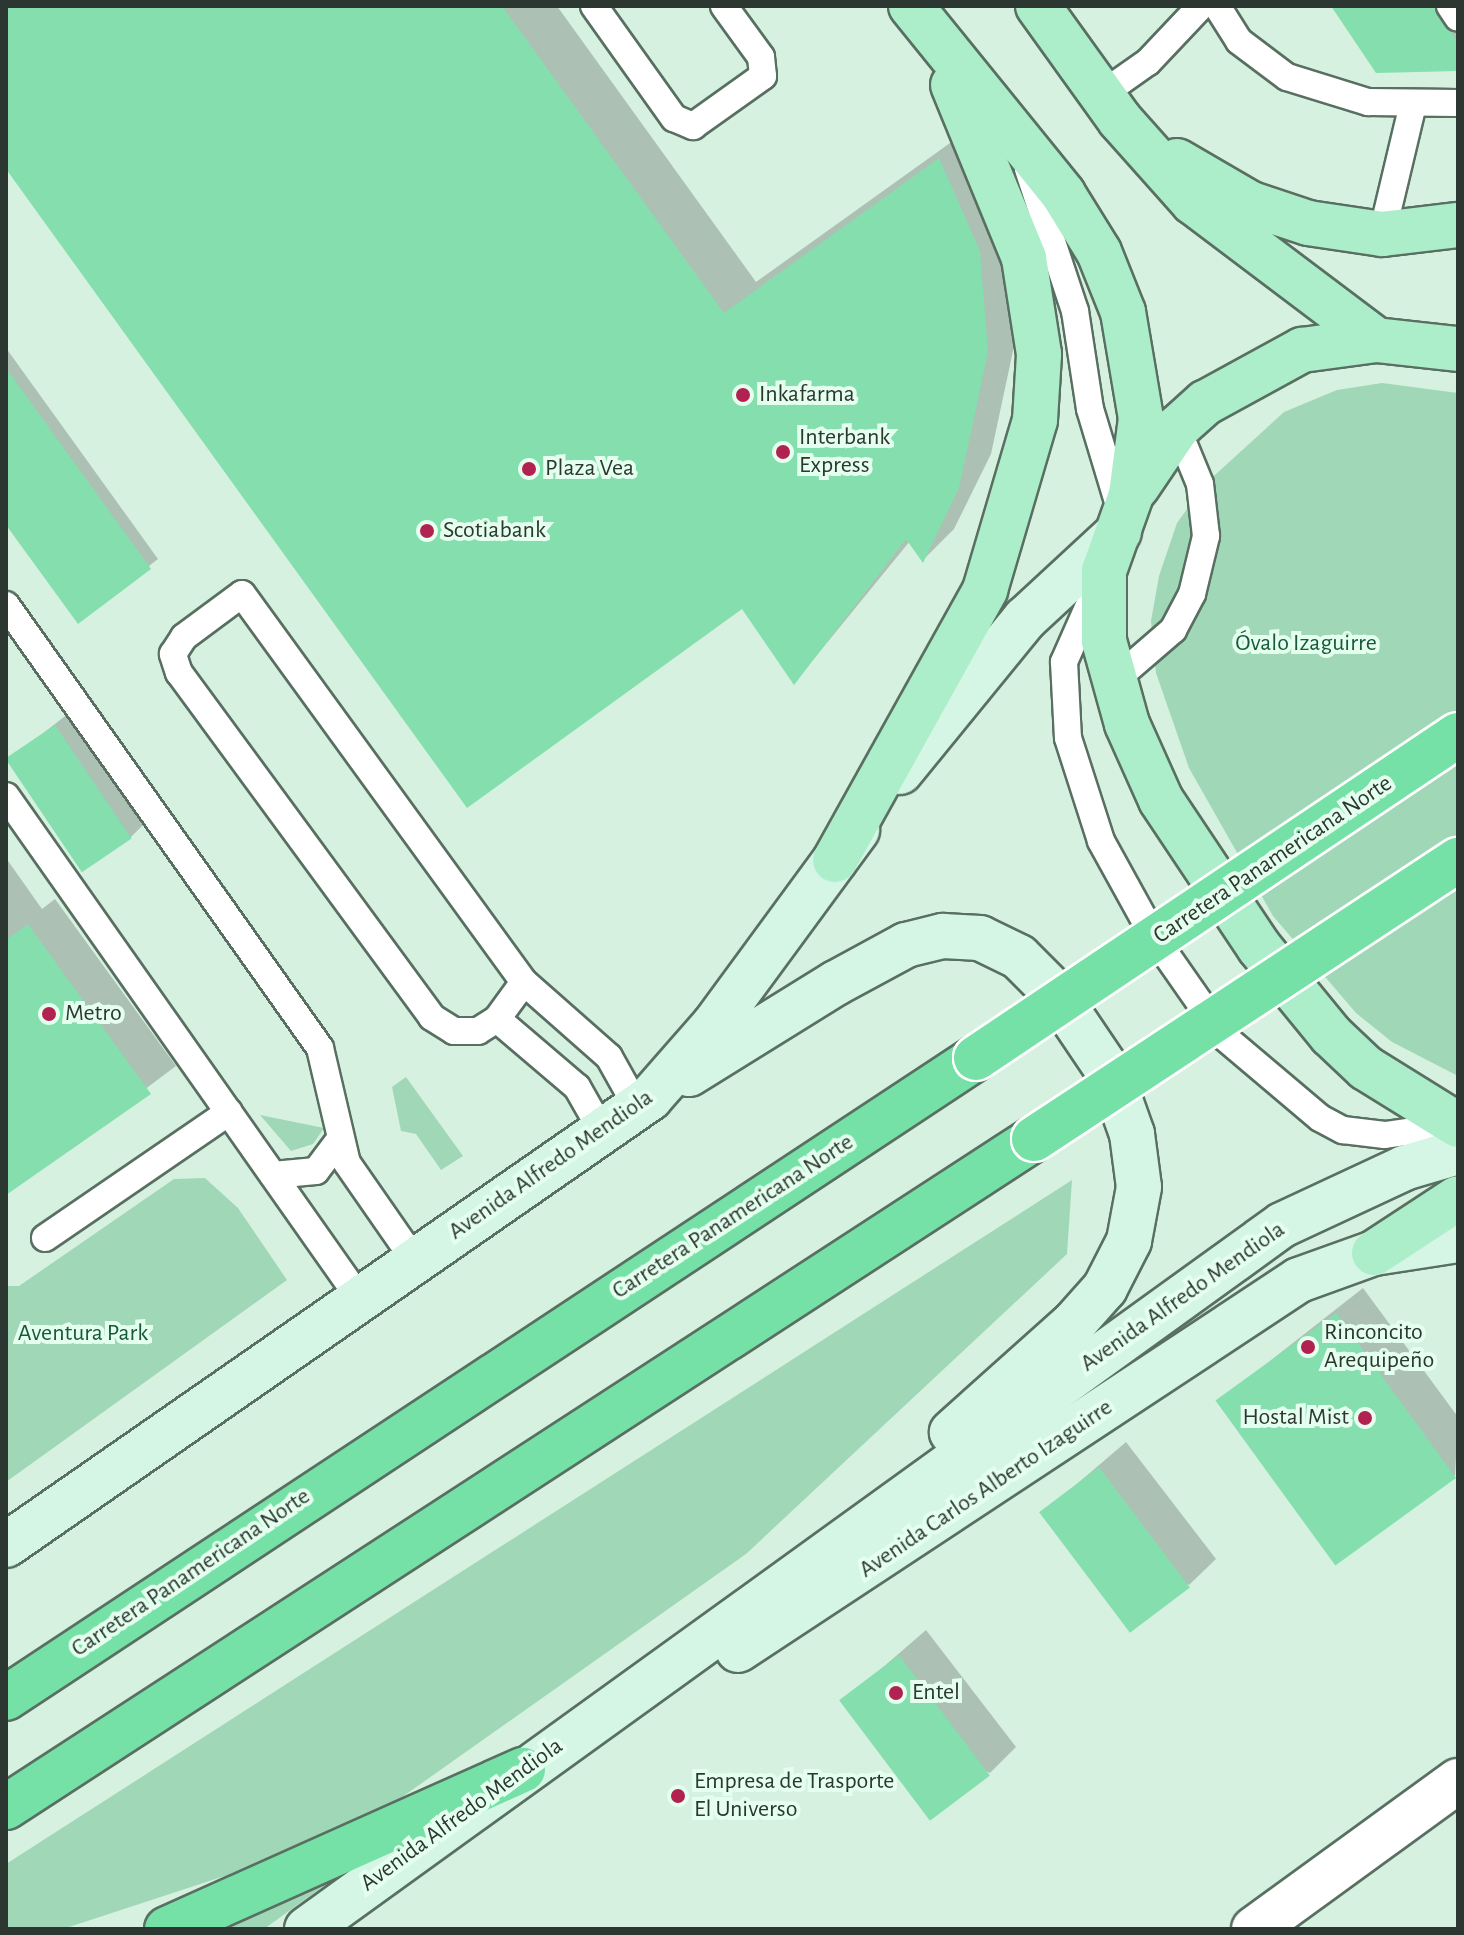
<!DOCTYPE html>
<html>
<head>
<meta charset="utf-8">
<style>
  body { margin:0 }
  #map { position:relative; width:1464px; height:1935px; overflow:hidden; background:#d7f1e1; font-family:"Alegreya Sans",sans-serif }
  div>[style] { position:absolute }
  .green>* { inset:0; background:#a0d8b7 }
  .shadow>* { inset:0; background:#0003 }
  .building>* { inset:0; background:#85dead; transform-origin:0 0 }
  .roads { filter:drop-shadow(2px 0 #586f61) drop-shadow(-2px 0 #586f61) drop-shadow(0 2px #586f61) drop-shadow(0 -2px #586f61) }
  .lane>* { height:26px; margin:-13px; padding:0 13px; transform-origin:13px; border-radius:13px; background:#fff }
  .street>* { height:44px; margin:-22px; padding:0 22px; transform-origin:22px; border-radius:22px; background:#fff }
  .secondary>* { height:44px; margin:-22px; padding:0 22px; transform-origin:22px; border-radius:22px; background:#d6f6e5 }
  .primary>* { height:44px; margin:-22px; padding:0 22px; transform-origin:22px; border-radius:22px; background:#acedca }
  .highway>* { height:44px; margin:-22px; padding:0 22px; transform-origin:22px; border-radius:22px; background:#75e1a7 }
  .bridges { filter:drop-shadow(2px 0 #fff) drop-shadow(-2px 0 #fff) drop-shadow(0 2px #fff) drop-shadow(0 -2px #fff) }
  .highway-bridge>* { height:44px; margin:-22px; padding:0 22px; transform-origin:22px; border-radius:22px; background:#75e1a7 }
  .dots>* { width:22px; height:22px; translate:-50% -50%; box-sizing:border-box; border:4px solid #e4ffee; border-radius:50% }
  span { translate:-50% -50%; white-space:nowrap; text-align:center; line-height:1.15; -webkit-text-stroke:8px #e4ffee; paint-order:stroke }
  .poi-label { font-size:24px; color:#2d3731 }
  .left { translate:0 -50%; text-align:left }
  .right { translate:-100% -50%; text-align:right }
  .park-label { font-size:24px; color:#17593a }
  .street-label { font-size:24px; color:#2d3731 }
  .frame { position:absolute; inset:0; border:8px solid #2d3731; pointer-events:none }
</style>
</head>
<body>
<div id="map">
  <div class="green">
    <div style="clip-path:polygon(1382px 383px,1458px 393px,1458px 1076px,1392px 1042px,1356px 1013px,1273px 916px,1189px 768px,1156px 673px,1151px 621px,1159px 576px,1177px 523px,1205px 484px,1284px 412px,1337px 390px)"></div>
    <div style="clip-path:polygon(406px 1077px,463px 1156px,441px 1170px,416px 1134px,401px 1131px,392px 1087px)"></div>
    <div style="clip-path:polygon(260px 1115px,324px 1128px,313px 1144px,291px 1151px)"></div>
    <div style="clip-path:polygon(205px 1178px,238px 1208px,287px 1280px,6px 1482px,6px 1286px,19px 1286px,174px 1179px)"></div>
    <div style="clip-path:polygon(1072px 1180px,1067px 1254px,746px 1554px,347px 1836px,63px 1929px,6px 1929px,6px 1864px)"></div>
    <div style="clip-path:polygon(357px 1862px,264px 1929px,195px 1929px)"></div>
  </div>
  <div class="shadow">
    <div style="clip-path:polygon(6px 6px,557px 6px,756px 282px,971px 128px,1020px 318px,991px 454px,954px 529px,923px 560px,910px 541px,795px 682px,742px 606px,6px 165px)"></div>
    <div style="clip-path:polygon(1334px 6px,1458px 6px,1458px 69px)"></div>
    <div style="clip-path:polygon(6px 348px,158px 559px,78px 621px,6px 522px)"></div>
    <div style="clip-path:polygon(74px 709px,148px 820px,130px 838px,9px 760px)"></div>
    <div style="clip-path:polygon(6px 858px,42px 909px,55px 899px,176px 1066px,6px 1193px)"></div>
    <div style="clip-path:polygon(1363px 1288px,1458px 1417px,1455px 1476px,1218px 1402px)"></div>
    <div style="clip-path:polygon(1126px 1442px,1216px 1559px,1189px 1585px,1043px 1513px)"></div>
    <div style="clip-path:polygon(926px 1630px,1016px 1747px,990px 1773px,843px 1702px)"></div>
  </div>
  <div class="building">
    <div style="clip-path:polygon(6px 6px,502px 6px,724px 313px,939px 158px,980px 251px,988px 352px,959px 488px,923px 563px,906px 539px,794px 685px,742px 609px,467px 808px,6px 169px)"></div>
    <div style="clip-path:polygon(1331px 6px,1433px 6px,1458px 42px,1458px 71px,1376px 73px)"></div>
    <div style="clip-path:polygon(6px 368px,151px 569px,78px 624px,6px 525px)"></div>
    <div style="left:55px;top:725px;width:137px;height:60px;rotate:56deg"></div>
    <div style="clip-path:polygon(28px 924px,151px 1094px,6px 1195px,6px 940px)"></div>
    <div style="left:1336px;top:1313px;width:204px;height:149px;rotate:54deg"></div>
    <div style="left:1099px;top:1467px;width:151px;height:75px;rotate:53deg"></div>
    <div style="left:899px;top:1655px;width:151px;height:75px;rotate:53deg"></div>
  </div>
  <div class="roads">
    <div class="lane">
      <div style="left:594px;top:6px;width:138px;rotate:54.5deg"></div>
      <div style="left:674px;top:118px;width:21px;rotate:23deg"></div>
      <div style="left:693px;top:126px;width:86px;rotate:-35.5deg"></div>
      <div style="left:763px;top:76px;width:19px;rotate:-96deg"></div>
      <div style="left:761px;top:57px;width:63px;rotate:-126deg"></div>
      <div style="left:1217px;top:6px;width:41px;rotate:57.8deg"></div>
      <div style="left:1239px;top:41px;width:60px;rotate:36.9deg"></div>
      <div style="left:1287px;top:77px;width:85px;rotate:17.2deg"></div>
      <div style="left:1368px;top:102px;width:90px;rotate:0.6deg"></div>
      <div style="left:1450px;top:6px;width:14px;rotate:56deg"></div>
      <div style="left:1101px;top:95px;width:57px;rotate:-35.1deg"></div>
      <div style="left:1148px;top:62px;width:77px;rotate:-46.6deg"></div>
      <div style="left:1028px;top:169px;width:150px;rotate:71.7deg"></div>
      <div style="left:1075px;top:311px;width:99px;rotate:81.3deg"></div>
      <div style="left:1090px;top:409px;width:108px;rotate:73.2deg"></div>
      <div style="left:1382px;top:234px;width:130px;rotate:-76.6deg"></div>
      <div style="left:1101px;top:578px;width:92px;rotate:113.8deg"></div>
      <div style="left:1064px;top:662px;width:76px;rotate:87deg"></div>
      <div style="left:1068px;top:738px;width:108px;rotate:72.2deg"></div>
      <div style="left:1101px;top:841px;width:110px;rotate:61.1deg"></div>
      <div style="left:1154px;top:937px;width:121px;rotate:55.1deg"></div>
      <div style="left:1223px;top:1036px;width:127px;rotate:40.2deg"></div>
      <div style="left:1320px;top:1118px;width:26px;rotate:28deg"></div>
      <div style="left:1343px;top:1130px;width:42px;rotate:6.8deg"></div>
      <div style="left:1385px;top:1135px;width:72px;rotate:-8deg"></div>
      <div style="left:6px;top:605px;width:543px;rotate:54.67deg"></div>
      <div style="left:320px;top:1048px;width:118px;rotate:76.8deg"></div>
      <div style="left:347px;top:1163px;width:119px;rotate:55.2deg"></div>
      <div style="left:1115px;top:680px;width:77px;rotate:-40.8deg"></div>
      <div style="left:1173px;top:630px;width:41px;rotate:-62.2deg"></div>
      <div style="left:1192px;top:594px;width:60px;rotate:-76.4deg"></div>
      <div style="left:1206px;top:536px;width:52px;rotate:-96.6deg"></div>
      <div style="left:1200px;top:484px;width:61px;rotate:-112.3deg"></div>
      <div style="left:6px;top:796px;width:615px;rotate:54.86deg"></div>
      <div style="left:524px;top:982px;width:46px;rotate:126.1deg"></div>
      <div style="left:497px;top:1019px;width:22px;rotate:148deg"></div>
      <div style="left:478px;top:1031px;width:24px;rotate:180deg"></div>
      <div style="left:454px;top:1031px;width:26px;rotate:-148deg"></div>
      <div style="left:432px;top:1017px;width:427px;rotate:-126.3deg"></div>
      <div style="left:179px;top:673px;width:20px;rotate:-108deg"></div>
      <div style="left:173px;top:654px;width:20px;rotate:-57deg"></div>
      <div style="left:184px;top:637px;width:72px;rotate:-36.6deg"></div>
      <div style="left:242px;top:594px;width:480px;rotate:54deg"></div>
      <div style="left:524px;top:982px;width:113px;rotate:41.4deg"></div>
      <div style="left:609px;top:1057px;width:57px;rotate:60.8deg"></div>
      <div style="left:497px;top:1019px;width:105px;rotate:40.4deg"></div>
      <div style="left:577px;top:1087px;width:51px;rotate:60.4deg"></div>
      <div style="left:273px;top:1175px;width:43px;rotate:-5.3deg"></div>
      <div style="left:316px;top:1171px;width:38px;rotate:-53deg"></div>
      <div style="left:45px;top:1238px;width:223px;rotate:-34.4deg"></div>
    </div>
    <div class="street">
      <div style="left:1254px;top:1929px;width:252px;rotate:-36deg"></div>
    </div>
    <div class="secondary">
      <div style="left:900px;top:772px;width:198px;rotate:-50.8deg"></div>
      <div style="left:1025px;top:619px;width:128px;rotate:-42.8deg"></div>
      <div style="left:689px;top:1074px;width:173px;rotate:-31.8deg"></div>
      <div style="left:836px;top:983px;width:80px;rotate:-28.5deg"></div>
      <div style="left:906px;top:945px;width:38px;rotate:-14deg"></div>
      <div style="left:943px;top:936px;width:37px;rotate:3deg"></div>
      <div style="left:980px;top:938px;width:43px;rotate:26deg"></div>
      <div style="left:1019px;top:957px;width:54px;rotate:45deg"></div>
      <div style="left:1057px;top:995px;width:97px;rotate:56deg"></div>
      <div style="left:1111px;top:1075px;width:63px;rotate:70.4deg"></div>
      <div style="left:1132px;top:1134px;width:53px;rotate:82.5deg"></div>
      <div style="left:1139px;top:1187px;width:55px;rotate:100.5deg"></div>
      <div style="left:1129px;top:1241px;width:53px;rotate:117.1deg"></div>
      <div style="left:1105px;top:1288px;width:47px;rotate:131.5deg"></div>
      <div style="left:1074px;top:1323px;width:164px;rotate:138.2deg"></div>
      <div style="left:6px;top:1545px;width:784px;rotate:-34.76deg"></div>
      <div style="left:650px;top:1098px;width:97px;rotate:-48.8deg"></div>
      <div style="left:714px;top:1025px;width:242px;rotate:-53.7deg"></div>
      <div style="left:738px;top:1650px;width:672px;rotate:-33.41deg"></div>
      <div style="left:1299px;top:1280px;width:80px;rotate:-19.8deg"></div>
      <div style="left:1374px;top:1253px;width:85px;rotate:-8.8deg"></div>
      <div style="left:307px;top:1929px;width:1203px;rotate:-35.83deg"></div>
      <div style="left:1282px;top:1225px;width:135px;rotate:-25deg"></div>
      <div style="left:1404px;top:1168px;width:56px;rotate:-16.5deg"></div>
    </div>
    <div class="primary">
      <div style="left:911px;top:6px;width:242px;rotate:51deg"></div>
      <div style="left:1063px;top:194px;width:68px;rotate:58.2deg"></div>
      <div style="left:1099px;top:252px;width:65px;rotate:68.2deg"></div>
      <div style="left:1123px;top:312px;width:108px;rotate:80.4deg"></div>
      <div style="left:1141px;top:418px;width:78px;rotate:97.4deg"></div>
      <div style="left:1131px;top:495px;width:81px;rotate:109.6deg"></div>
      <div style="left:1104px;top:571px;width:70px;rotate:90deg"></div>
      <div style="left:1104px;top:641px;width:86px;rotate:74.5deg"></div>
      <div style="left:1127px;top:724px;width:83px;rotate:65.9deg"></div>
      <div style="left:1161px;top:800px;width:177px;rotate:56.3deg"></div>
      <div style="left:1259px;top:947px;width:114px;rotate:50.7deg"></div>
      <div style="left:1331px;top:1035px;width:48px;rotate:43.3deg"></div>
      <div style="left:1366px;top:1068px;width:108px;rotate:31.8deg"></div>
      <div style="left:1038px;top:6px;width:140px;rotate:54.3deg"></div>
      <div style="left:1120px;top:120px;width:110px;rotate:48.3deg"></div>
      <div style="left:1193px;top:202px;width:229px;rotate:37deg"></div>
      <div style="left:1177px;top:161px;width:86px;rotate:30.2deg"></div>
      <div style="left:1251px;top:204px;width:60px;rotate:18.4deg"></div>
      <div style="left:1308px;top:223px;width:75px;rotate:8.5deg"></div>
      <div style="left:1382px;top:234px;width:77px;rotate:-6.8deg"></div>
      <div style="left:1137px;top:487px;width:71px;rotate:-55.9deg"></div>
      <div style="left:1177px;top:428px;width:38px;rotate:-42deg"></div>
      <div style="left:1205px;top:403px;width:111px;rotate:-28.7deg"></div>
      <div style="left:1302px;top:350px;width:75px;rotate:-7.7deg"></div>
      <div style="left:1376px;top:340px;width:82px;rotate:6.3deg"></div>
      <div style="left:835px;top:860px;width:309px;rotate:-60.9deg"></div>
      <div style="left:985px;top:590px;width:177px;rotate:-73.6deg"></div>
      <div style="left:1035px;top:420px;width:66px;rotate:-86.5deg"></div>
      <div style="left:1039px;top:354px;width:97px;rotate:-98.9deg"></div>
      <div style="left:1024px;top:258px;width:187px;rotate:-112.3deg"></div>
      <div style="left:1374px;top:1253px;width:100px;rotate:-33.2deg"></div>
    </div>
    <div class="highway">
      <div style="left:6px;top:1698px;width:1162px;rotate:-33.42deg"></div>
      <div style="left:6px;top:1807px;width:1226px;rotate:-33.02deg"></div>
      <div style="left:167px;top:1929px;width:390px;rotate:-24.1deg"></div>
    </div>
  </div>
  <div class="bridges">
    <div class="highway-bridge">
      <div style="left:976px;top:1058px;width:580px;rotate:-33.83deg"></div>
      <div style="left:1034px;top:1139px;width:508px;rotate:-33.35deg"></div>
    </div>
  </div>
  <div class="dots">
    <div style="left:743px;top:395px;background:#b22250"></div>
    <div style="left:783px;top:452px;background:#b22250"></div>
    <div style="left:529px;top:469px;background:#b22250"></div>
    <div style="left:427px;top:531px;background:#b22250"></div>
    <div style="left:49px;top:1014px;background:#b22250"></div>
    <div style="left:1308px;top:1347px;background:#b22250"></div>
    <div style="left:1365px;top:1418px;background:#b22250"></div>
    <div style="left:896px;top:1693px;background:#b22250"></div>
    <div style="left:678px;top:1796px;background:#b22250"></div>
  </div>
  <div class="poi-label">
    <span class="left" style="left:759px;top:395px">Inkafarma</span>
    <span class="left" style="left:799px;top:452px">Interbank<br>Express</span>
    <span class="left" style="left:545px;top:469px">Plaza Vea</span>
    <span class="left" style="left:443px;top:531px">Scotiabank</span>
    <span class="left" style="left:65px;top:1014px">Metro</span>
    <span class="left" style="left:1324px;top:1347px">Rinconcito<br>Arequipeño</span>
    <span class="right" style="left:1349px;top:1418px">Hostal Mist</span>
    <span class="left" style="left:912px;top:1693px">Entel</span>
    <span class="left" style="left:694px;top:1796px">Empresa de Trasporte<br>El Universo</span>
  </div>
  <div class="park-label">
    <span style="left:1306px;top:644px">Óvalo Izaguirre</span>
    <span style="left:83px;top:1334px">Aventura Park</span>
  </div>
  <div class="street-label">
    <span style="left:1273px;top:860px;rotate:-34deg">Carretera Panamericana Norte</span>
    <span style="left:551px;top:1165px;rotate:-35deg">Avenida Alfredo Mendiola</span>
    <span style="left:733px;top:1217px;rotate:-33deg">Carretera Panamericana Norte</span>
    <span style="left:1183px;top:1297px;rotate:-35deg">Avenida Alfredo Mendiola</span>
    <span style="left:986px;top:1489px;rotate:-34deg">Avenida Carlos Alberto Izaguirre</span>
    <span style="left:191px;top:1573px;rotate:-34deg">Carretera Panamericana Norte</span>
    <span style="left:462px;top:1815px;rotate:-36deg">Avenida Alfredo Mendiola</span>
  </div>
  <div class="frame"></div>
</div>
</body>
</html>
